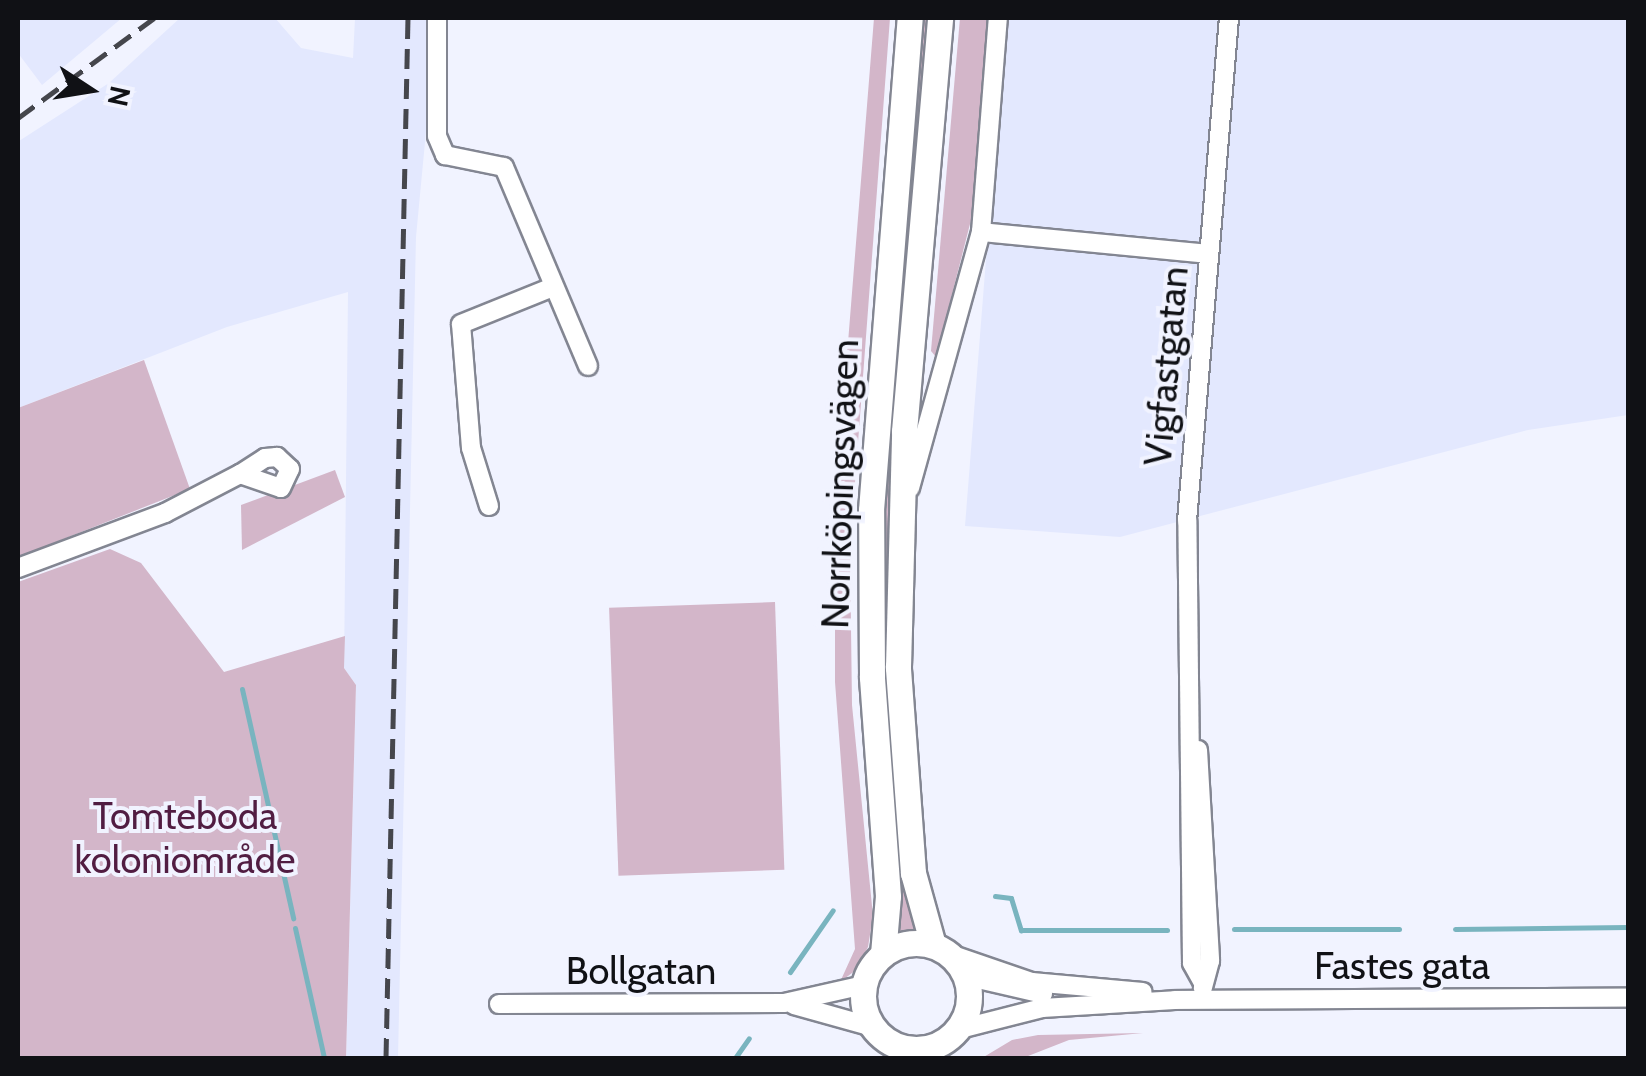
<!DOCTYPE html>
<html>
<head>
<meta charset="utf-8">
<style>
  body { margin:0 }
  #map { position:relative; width:1646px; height:1076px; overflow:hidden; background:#f1f3ff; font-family:Cabin,sans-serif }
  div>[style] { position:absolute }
  .built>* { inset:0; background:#e3e8fe }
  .green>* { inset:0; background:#d3b6c9; transform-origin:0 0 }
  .stream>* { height:5px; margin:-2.5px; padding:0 2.5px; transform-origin:2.5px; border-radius:2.5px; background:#79b4bf }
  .roads { filter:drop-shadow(2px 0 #838692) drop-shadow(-2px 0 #838692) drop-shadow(0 2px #838692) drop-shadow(0 -2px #838692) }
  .minor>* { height:18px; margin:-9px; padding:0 9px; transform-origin:9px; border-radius:9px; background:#fff }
  .secondary>* { height:25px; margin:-12.5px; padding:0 12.5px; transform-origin:12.5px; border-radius:12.5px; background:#fff }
  .secondary>.ring { margin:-12.5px; padding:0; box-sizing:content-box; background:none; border:25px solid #fff; border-radius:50% }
  .rail>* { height:5px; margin-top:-2.5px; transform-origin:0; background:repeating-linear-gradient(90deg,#45464c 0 20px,transparent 0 30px) }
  span { translate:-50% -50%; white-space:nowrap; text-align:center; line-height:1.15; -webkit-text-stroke:8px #f1f3ff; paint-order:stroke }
  .street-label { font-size:38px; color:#101115 }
  .park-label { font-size:38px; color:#511d42 }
  .frame { position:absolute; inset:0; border:20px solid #101115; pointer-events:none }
  .north { position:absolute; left:40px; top:40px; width:100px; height:100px; -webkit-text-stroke:8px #f1f3ff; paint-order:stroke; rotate:102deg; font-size:28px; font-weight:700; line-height:40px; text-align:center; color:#101115 }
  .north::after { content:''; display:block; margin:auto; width:35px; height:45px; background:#101115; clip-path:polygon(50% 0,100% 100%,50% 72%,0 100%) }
</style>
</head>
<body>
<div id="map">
  <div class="built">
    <div style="clip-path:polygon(18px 18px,122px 18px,42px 85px,18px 53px)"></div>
    <div style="clip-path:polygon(180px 18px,275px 18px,301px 48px,353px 58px,355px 18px,428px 18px,429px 100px,416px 237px,398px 1058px,346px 1058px,356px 685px,344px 668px,348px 292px,227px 327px,18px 408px,19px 141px,109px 83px)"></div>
    <div style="clip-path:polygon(1005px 18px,1628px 18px,1628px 415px,1528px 430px,1120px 537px,965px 526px)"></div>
  </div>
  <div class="green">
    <div style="clip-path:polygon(874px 18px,890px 18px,850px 549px,852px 705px,873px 916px,868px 947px,856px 970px,840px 982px,855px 949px,835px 682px,835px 505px)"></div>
    <div style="clip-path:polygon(920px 18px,929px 18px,901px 853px,917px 931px,898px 933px,882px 699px,883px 447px)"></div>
    <div style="clip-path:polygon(960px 18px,990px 18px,971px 220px,936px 357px,931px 351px)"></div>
    <div style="clip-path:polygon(144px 360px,190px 489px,18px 557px,18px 408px)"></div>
    <div style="clip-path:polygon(335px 470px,345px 497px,242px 550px,241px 505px)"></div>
    <div style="clip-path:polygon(110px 549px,141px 563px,224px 672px,345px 636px,344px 668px,356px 685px,346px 1058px,18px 1058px,18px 582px)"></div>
    <div style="left:775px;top:602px;width:268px;height:166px;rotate:88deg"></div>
    <div style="clip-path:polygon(1143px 1033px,1069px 1040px,1023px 1058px,982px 1058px,1012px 1040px,1038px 1035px)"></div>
  </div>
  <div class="stream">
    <div style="left:242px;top:689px;width:235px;rotate:77.4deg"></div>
    <div style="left:995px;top:896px;width:16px;rotate:7deg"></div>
    <div style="left:1011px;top:898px;width:34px;rotate:73deg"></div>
    <div style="left:1021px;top:930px;width:146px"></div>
    <div style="left:295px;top:928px;width:133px;rotate:77.4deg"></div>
    <div style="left:1234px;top:929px;width:165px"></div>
    <div style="left:1455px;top:929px;width:173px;rotate:-0.7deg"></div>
    <div style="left:790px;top:972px;width:75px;rotate:-55.3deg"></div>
    <div style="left:735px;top:1058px;width:24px;rotate:-55deg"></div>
  </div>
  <div class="roads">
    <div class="minor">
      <div style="left:437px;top:18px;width:118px;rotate:90deg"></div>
      <div style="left:437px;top:136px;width:21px;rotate:67deg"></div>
      <div style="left:445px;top:155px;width:60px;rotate:11.5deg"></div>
      <div style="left:504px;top:167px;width:216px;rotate:67.1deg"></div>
      <div style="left:981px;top:232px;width:228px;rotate:5.5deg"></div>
      <div style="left:910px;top:488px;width:266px;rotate:-74.5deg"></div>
      <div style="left:981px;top:232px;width:215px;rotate:-85.5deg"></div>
      <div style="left:489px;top:506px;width:61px;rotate:-107.2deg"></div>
      <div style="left:471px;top:448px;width:124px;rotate:-94.6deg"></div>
      <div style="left:461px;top:324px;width:99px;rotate:-21.9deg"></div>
      <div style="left:18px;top:568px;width:157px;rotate:-20.5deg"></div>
      <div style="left:165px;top:513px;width:85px;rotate:-27.5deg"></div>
      <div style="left:240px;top:474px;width:43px;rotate:18.9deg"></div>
      <div style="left:281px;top:488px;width:21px;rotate:-65deg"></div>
      <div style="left:290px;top:469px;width:18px;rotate:-137deg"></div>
      <div style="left:277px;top:457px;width:12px;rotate:175deg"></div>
      <div style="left:265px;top:458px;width:30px;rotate:147deg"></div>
      <div style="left:1198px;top:750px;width:211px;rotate:86.7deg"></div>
      <div style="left:1210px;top:961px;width:28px;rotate:105deg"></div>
      <div style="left:950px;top:954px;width:87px;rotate:18.9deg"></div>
      <div style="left:1032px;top:982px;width:111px;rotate:5.1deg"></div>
      <div style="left:965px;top:976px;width:80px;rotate:13deg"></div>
      <div style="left:1203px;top:983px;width:23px;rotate:-119deg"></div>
      <div style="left:1192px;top:963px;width:442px;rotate:-90.6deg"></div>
      <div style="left:1187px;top:521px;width:505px;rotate:-85.23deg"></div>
      <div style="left:499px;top:1004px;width:285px;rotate:-0.2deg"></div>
      <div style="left:784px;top:1003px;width:82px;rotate:-12.7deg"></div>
      <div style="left:794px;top:1005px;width:82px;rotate:15.6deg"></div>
      <div style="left:956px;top:1030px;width:89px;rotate:-14.3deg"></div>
      <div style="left:1042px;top:1008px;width:133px;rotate:-3.4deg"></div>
      <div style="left:1175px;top:1000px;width:453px;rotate:-0.3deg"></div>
    </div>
    <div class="secondary">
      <div class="ring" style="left:863px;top:943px;width:81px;height:81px"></div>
      <div style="left:933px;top:945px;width:75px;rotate:-105.5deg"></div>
      <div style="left:913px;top:873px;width:207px;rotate:-94.2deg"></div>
      <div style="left:898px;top:667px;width:236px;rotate:-88.5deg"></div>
      <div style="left:904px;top:431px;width:415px;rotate:-85deg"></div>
      <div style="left:883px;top:954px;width:58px;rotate:-85.1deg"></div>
      <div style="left:888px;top:896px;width:220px;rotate:-94.2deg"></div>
      <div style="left:872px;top:677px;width:167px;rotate:-90.3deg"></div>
      <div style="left:871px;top:510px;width:494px;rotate:-85.5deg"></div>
    </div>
  </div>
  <div class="rail">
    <div style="left:18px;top:118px;width:169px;rotate:-36.3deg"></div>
    <div style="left:386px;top:1058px;width:1040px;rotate:-88.79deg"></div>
  </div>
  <div class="street-label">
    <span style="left:1166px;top:366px;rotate:-85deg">Vigfastgatan</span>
    <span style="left:840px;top:484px;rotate:-88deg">Norrköpingsvägen</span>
    <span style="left:1402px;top:966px">Fastes gata</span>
    <span style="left:641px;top:971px">Bollgatan</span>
  </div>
  <div class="park-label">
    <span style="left:185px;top:838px">Tomteboda<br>koloniområde</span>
  </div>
  <div class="frame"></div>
  <div class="north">N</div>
</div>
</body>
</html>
